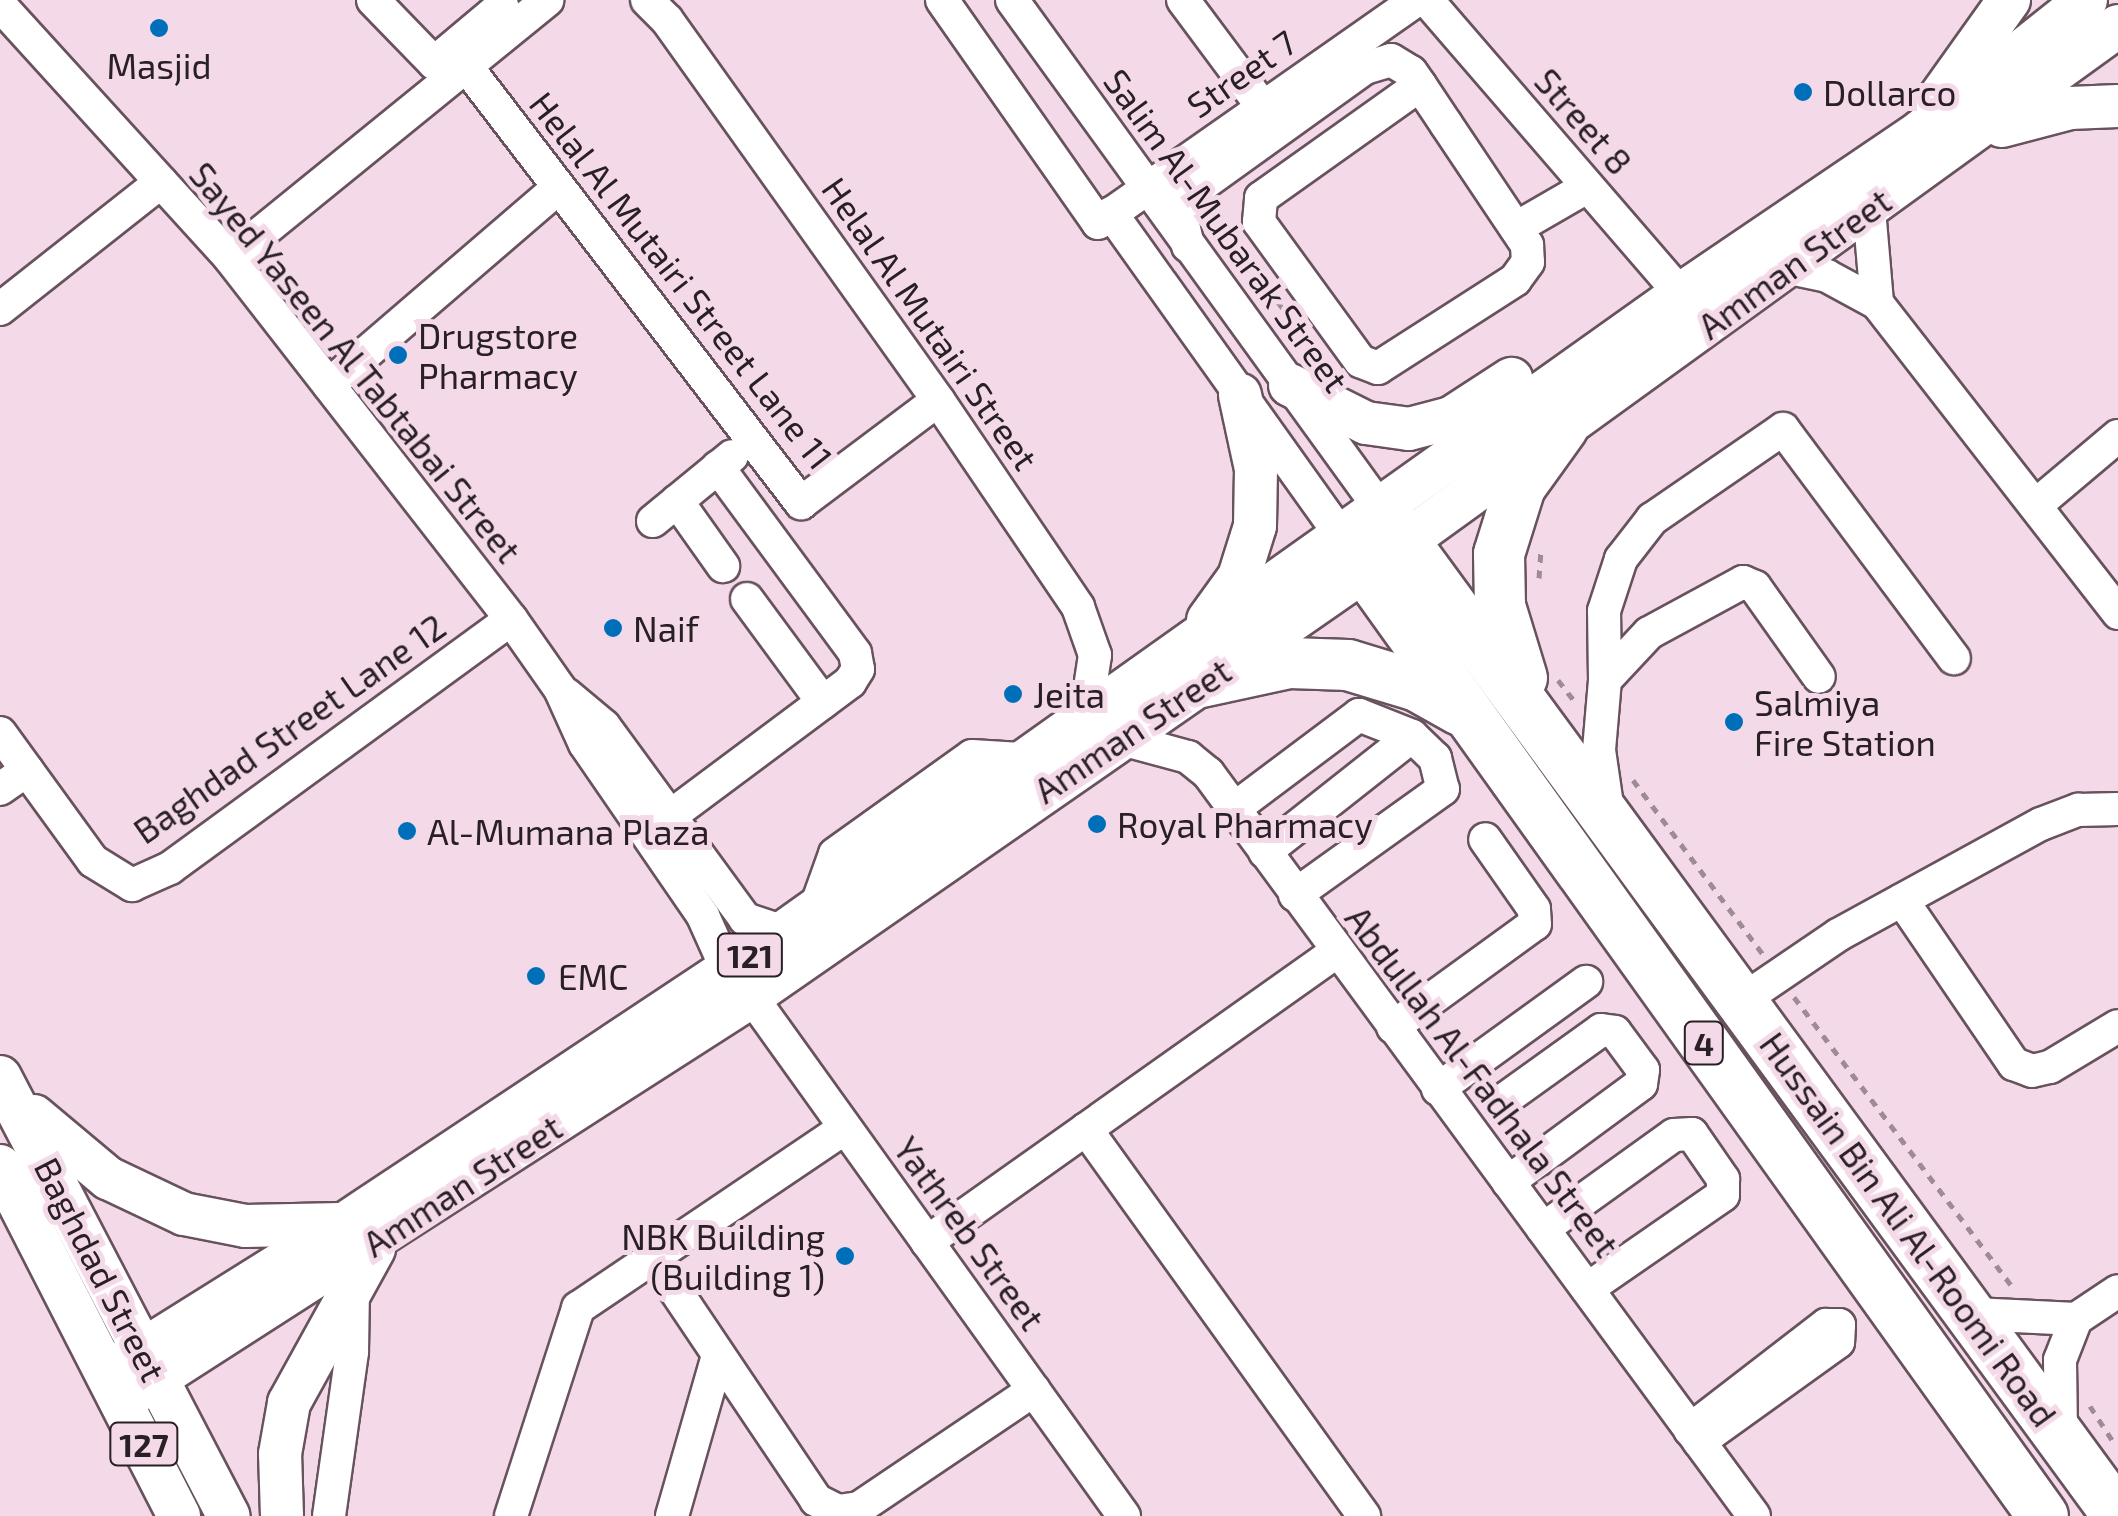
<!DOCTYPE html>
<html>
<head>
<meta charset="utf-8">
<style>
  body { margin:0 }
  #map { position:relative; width:2118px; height:1516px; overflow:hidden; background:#f4dae8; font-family:"Exo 2",sans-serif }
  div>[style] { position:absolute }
  .path>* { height:5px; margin-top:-2.5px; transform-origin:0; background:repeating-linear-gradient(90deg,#9e8b95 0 8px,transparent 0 16px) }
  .roads { filter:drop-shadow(2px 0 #68525e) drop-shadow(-2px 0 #68525e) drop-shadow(0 2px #68525e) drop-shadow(0 -2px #68525e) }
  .minor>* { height:32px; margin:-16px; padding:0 16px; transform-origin:16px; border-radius:16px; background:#fff }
  .major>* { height:42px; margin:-21px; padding:0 21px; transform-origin:21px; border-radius:21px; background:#fff }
  .highway>* { height:50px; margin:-25px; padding:0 25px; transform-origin:25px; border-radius:25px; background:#fff }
  .dots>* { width:28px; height:28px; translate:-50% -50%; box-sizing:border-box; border:5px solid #f4dae8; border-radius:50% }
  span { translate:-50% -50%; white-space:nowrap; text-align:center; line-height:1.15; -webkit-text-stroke:10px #f4dae8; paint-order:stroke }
  .shield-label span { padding:2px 8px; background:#f4dae8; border:2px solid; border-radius:8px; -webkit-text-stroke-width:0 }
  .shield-label { font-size:32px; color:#292025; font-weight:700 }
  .poi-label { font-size:35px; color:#292025 }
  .left { translate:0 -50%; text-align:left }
  .right { translate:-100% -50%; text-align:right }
  .street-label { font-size:35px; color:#292025 }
</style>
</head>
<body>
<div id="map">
  <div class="path">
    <div style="left:1212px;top:211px;width:189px;rotate:54deg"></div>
    <div style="left:1539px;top:578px;width:28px;rotate:-86deg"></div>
    <div style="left:1558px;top:680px;width:29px;rotate:52deg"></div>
    <div style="left:1633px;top:780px;width:219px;rotate:53.3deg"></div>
    <div style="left:1794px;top:997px;width:364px;rotate:53deg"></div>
    <div style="left:2090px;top:1406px;width:44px;rotate:57deg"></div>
  </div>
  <div class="roads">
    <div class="minor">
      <div style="left:373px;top:0;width:88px;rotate:45.9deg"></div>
      <div style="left:434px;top:63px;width:89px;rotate:-40deg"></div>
      <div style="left:647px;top:0;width:28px;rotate:45deg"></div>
      <div style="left:667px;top:20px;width:467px;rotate:54.5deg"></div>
      <div style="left:938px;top:400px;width:250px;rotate:55.9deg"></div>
      <div style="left:1078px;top:607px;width:51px;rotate:70.5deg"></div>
      <div style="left:1095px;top:655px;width:60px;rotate:98.7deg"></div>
      <div style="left:942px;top:0;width:272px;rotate:55deg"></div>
      <div style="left:1098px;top:223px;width:389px;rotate:-35deg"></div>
      <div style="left:1012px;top:0;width:626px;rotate:54.1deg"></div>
      <div style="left:1183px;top:0;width:132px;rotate:53.3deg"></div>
      <div style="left:1427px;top:0;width:389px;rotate:49.2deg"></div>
      <div style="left:0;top:5px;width:342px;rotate:47.7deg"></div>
      <div style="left:230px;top:258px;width:457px;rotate:52.1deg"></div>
      <div style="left:511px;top:619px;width:85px;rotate:55deg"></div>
      <div style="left:560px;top:689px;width:60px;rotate:65.6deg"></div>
      <div style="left:585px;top:744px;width:209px;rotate:55.5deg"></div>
      <div style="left:703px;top:916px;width:44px;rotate:65.8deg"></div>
      <div style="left:721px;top:956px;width:19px;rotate:90deg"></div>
      <div style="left:466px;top:66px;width:551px;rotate:52.53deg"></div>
      <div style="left:801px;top:503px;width:171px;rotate:-36.9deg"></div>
      <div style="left:1869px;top:209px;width:94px;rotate:85.1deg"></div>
      <div style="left:1111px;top:213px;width:398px;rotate:54.5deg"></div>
      <div style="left:1516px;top:228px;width:82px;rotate:-30deg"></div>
      <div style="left:1188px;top:246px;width:41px;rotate:-102.7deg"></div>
      <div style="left:1179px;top:206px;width:14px;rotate:-51deg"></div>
      <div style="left:1188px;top:195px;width:218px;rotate:-35.7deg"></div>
      <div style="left:1365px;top:68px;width:27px;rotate:-17deg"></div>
      <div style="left:1391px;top:60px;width:23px;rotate:31deg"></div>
      <div style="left:1411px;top:72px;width:16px;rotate:55deg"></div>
      <div style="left:1420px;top:85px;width:47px;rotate:56.3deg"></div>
      <div style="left:1446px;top:124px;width:146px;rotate:56.2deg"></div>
      <div style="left:1527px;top:245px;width:17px;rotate:87deg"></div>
      <div style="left:1528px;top:262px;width:22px;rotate:126deg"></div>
      <div style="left:1515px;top:280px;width:163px;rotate:147.3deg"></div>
      <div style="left:1378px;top:368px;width:19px;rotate:-159deg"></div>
      <div style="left:1360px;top:361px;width:172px;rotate:-126deg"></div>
      <div style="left:1259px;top:222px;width:24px;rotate:-85deg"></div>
      <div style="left:1261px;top:198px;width:195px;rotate:-35.4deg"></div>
      <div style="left:230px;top:258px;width:409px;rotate:-39.1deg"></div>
      <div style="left:1790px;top:268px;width:38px;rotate:12deg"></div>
      <div style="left:1827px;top:276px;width:57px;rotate:28.4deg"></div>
      <div style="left:1877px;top:303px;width:393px;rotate:52.1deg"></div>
      <div style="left:0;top:309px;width:205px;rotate:-38.3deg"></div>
      <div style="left:329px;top:385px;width:301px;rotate:-40.7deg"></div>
      <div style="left:677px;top:501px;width:80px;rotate:54.7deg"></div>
      <div style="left:2036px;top:505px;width:107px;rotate:-40.1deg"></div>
      <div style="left:653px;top:521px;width:102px;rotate:-39.4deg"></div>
      <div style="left:747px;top:599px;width:128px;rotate:53.6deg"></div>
      <div style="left:1605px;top:680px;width:69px;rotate:-90.8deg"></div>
      <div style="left:1604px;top:611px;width:55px;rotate:-71.9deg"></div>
      <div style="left:1621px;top:559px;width:51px;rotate:-52.2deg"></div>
      <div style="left:1652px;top:519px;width:159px;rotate:-34.5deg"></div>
      <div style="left:1783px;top:429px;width:286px;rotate:53.3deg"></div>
      <div style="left:567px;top:695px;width:48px;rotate:40deg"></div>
      <div style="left:604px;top:726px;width:239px;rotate:53.8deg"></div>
      <div style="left:745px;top:919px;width:41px;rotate:18.4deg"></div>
      <div style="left:0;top:733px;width:158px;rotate:54deg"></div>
      <div style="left:93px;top:861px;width:46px;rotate:31.6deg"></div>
      <div style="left:132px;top:885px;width:42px;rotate:-24.1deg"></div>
      <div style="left:170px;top:868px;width:422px;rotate:-36.1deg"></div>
      <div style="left:1118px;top:738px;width:73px;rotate:15.2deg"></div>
      <div style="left:1188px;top:757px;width:26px;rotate:39deg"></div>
      <div style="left:1208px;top:773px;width:922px;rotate:53.69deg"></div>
      <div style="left:0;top:789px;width:33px;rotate:-35deg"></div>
      <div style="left:1235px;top:808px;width:155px;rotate:-36.9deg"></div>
      <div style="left:1359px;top:715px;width:57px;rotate:21.6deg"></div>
      <div style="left:1412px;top:736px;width:32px;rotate:44deg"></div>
      <div style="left:1435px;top:758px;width:32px;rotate:76deg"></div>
      <div style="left:1443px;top:789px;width:182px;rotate:144.4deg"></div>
      <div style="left:1608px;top:812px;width:63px;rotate:-98.3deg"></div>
      <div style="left:1599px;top:750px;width:70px;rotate:-85.1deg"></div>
      <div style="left:1605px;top:680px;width:64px;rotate:-46.9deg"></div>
      <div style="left:1649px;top:633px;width:107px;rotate:-28.5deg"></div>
      <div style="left:1743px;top:582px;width:13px;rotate:23deg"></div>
      <div style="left:1755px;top:587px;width:110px;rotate:54.6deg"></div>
      <div style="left:669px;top:817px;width:226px;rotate:-36.7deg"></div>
      <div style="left:850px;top:682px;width:15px;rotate:-58deg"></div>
      <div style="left:858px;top:669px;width:16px;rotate:-101deg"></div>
      <div style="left:855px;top:653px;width:231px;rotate:-126.4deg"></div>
      <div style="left:1265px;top:852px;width:187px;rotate:-38.3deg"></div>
      <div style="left:1902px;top:900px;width:199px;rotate:55.7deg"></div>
      <div style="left:2014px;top:1064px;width:19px;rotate:21deg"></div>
      <div style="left:2032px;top:1071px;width:18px;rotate:-13deg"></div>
      <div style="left:2050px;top:1067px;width:79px;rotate:-31.1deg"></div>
      <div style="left:815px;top:910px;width:59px;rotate:-70.3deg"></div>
      <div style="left:835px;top:854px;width:168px;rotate:-35.6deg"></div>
      <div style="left:972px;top:756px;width:49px;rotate:3.5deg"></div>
      <div style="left:751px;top:996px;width:640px;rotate:54.35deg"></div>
      <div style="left:1741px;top:1001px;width:117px;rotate:-34.2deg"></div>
      <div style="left:1838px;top:935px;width:231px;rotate:-28.7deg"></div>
      <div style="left:2041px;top:824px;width:40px;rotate:-21deg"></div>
      <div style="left:2078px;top:810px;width:40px;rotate:-1.4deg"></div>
      <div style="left:1393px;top:1027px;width:175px;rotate:-36deg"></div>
      <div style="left:1535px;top:924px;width:15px;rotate:-94deg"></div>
      <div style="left:1534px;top:909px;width:85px;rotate:-125deg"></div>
      <div style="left:1438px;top:1089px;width:183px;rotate:-35.9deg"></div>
      <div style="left:1505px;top:1099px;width:118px;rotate:-35.7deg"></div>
      <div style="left:1601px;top:1030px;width:14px;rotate:8deg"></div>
      <div style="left:1615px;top:1032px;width:47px;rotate:53.6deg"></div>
      <div style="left:1643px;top:1070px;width:14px;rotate:98deg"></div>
      <div style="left:1641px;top:1084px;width:165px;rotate:143.6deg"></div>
      <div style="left:1086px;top:1129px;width:477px;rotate:54.3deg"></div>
      <div style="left:1543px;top:1229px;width:161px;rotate:-35.7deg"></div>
      <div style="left:1674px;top:1135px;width:18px;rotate:-3deg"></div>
      <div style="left:1692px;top:1134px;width:55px;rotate:55.4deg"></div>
      <div style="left:1723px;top:1179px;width:16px;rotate:90deg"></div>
      <div style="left:1723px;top:1195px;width:165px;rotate:145.3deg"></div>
      <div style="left:927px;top:1242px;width:501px;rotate:-35.34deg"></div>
      <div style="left:653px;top:1257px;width:293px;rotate:56.1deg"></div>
      <div style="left:816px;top:1500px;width:25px;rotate:27deg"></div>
      <div style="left:838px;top:1511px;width:21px;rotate:-8deg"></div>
      <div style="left:859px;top:1508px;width:211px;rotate:-34deg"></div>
      <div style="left:1974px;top:1314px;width:102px;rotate:2.8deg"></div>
      <div style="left:1690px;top:1430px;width:172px;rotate:-37.7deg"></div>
      <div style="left:1826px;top:1325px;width:13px"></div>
      <div style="left:1839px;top:1325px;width:17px;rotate:93deg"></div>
      <div style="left:1838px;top:1342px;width:171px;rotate:144.3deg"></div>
      <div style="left:2061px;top:1432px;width:72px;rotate:-90.8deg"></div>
      <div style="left:2060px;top:1360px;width:44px;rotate:-68.7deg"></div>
      <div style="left:2076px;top:1319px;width:50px;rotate:-33.7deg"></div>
      <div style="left:329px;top:1516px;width:166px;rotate:-82deg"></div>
      <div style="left:352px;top:1352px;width:65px;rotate:-89.1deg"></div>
      <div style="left:511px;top:1516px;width:219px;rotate:-72.1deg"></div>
      <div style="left:578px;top:1308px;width:322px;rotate:-34deg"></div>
      <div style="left:672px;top:1516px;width:166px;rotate:-74deg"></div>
    </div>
    <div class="major">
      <div style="left:1937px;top:101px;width:124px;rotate:-54.5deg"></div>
      <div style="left:2002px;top:126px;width:70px;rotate:-14.8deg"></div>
      <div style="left:2070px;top:108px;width:48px;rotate:-2.4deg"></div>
      <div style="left:1290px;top:385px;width:85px;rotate:26.6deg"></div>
      <div style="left:1366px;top:423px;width:43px;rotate:7.9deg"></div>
      <div style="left:1409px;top:429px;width:43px;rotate:-14.7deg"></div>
      <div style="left:1451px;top:418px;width:72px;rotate:-33deg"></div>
      <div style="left:1208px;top:620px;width:53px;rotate:-54.2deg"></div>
      <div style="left:1239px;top:577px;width:53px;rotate:-72.6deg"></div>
      <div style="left:1255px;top:526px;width:57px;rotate:-89deg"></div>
      <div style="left:1256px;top:469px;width:76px;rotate:-102.2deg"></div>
      <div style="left:0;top:1077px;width:495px;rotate:62.5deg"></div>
      <div style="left:34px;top:1116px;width:97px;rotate:40deg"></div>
      <div style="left:108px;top:1178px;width:84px;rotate:25.3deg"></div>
      <div style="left:184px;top:1214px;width:62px;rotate:11.1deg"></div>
      <div style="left:245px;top:1226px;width:96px;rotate:-1.2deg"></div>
      <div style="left:0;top:1166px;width:393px;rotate:62.9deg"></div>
      <div style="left:109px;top:1371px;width:279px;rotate:-32deg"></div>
      <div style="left:346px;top:1223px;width:526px;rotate:-33.6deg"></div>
      <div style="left:784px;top:932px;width:1101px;rotate:-35.42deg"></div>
      <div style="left:1681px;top:294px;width:289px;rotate:-34.1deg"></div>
      <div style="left:1920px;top:132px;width:212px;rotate:-38.5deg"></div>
      <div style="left:123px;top:1400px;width:735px;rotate:-32.72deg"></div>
      <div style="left:741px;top:1003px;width:808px;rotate:-34.77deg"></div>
      <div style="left:1405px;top:542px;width:880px;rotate:-35.89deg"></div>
      <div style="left:282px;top:1516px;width:62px;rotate:-91.8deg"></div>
      <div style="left:280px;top:1454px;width:52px;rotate:-80deg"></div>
      <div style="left:289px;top:1403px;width:176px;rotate:-61.1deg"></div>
    </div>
    <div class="highway">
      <div style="left:1379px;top:507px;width:1251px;rotate:53.78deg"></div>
      <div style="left:1342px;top:537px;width:1204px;rotate:54.4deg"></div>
      <div style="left:1522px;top:678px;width:75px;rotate:-107deg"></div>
      <div style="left:1500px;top:606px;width:52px;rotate:-91.1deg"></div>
      <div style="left:1499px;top:554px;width:70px;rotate:-72.6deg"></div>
      <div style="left:1520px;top:487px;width:74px;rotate:-54.4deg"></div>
      <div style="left:1201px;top:682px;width:91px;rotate:-12.1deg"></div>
      <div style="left:1290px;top:663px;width:58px;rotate:2deg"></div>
      <div style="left:1348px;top:665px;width:72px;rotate:16.9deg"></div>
      <div style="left:1417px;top:686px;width:49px;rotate:29.2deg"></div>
    </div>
  </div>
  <div class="dots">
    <div style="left:159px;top:28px;background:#006fba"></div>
    <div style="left:1803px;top:92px;background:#006fba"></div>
    <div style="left:398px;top:355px;background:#006fba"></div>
    <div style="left:613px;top:628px;background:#006fba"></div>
    <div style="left:1013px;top:694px;background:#006fba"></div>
    <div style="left:1734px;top:722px;background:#006fba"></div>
    <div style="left:1097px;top:824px;background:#006fba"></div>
    <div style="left:407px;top:831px;background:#006fba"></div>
    <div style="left:536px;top:976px;background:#006fba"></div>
    <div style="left:845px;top:1256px;background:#006fba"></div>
  </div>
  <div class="shield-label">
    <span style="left:750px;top:955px">121</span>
    <span style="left:1704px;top:1043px">4</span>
    <span style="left:144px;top:1444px">127</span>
  </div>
  <div class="poi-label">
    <span style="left:159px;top:65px">Masjid</span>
    <span class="left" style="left:1823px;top:92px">Dollarco</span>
    <span class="left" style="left:418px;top:355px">Drugstore<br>Pharmacy</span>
    <span class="left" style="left:633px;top:628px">Naif</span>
    <span class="left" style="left:1033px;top:694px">Jeita</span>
    <span class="left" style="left:1754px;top:722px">Salmiya<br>Fire Station</span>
    <span class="left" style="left:1117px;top:824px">Royal Pharmacy</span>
    <span class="left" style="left:427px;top:831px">Al-Mumana Plaza</span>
    <span class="left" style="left:558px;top:976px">EMC</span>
    <span class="right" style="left:825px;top:1256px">NBK Building<br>(Building 1)</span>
  </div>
  <div class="street-label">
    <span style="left:1241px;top:73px;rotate:-35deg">Street 7</span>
    <span style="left:1584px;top:121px;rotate:49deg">Street 8</span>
    <span style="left:1227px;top:230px;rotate:54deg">Salim Al-Mubarak Street</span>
    <span style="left:1794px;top:263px;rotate:-36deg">Amman Street</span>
    <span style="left:682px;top:280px;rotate:52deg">Helal Al Mutairi Street Lane 11</span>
    <span style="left:931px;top:323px;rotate:55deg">Helal Al Mutairi Street</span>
    <span style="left:356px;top:362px;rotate:51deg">Sayed Yaseen Al Tabtabai Street</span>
    <span style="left:289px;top:728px;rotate:-35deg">Baghdad Street Lane 12</span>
    <span style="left:1132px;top:730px;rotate:-34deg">Amman Street</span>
    <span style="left:1483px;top:1081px;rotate:53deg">Abdullah Al-Fadhala Street</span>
    <span style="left:462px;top:1185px;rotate:-33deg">Amman Street</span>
    <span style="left:1909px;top:1229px;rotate:54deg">Hussain Bin Ali Al-Roomi Road</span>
    <span style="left:970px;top:1233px;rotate:54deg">Yathreb Street</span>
    <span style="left:101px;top:1269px;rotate:63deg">Baghdad Street</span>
  </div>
</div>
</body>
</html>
